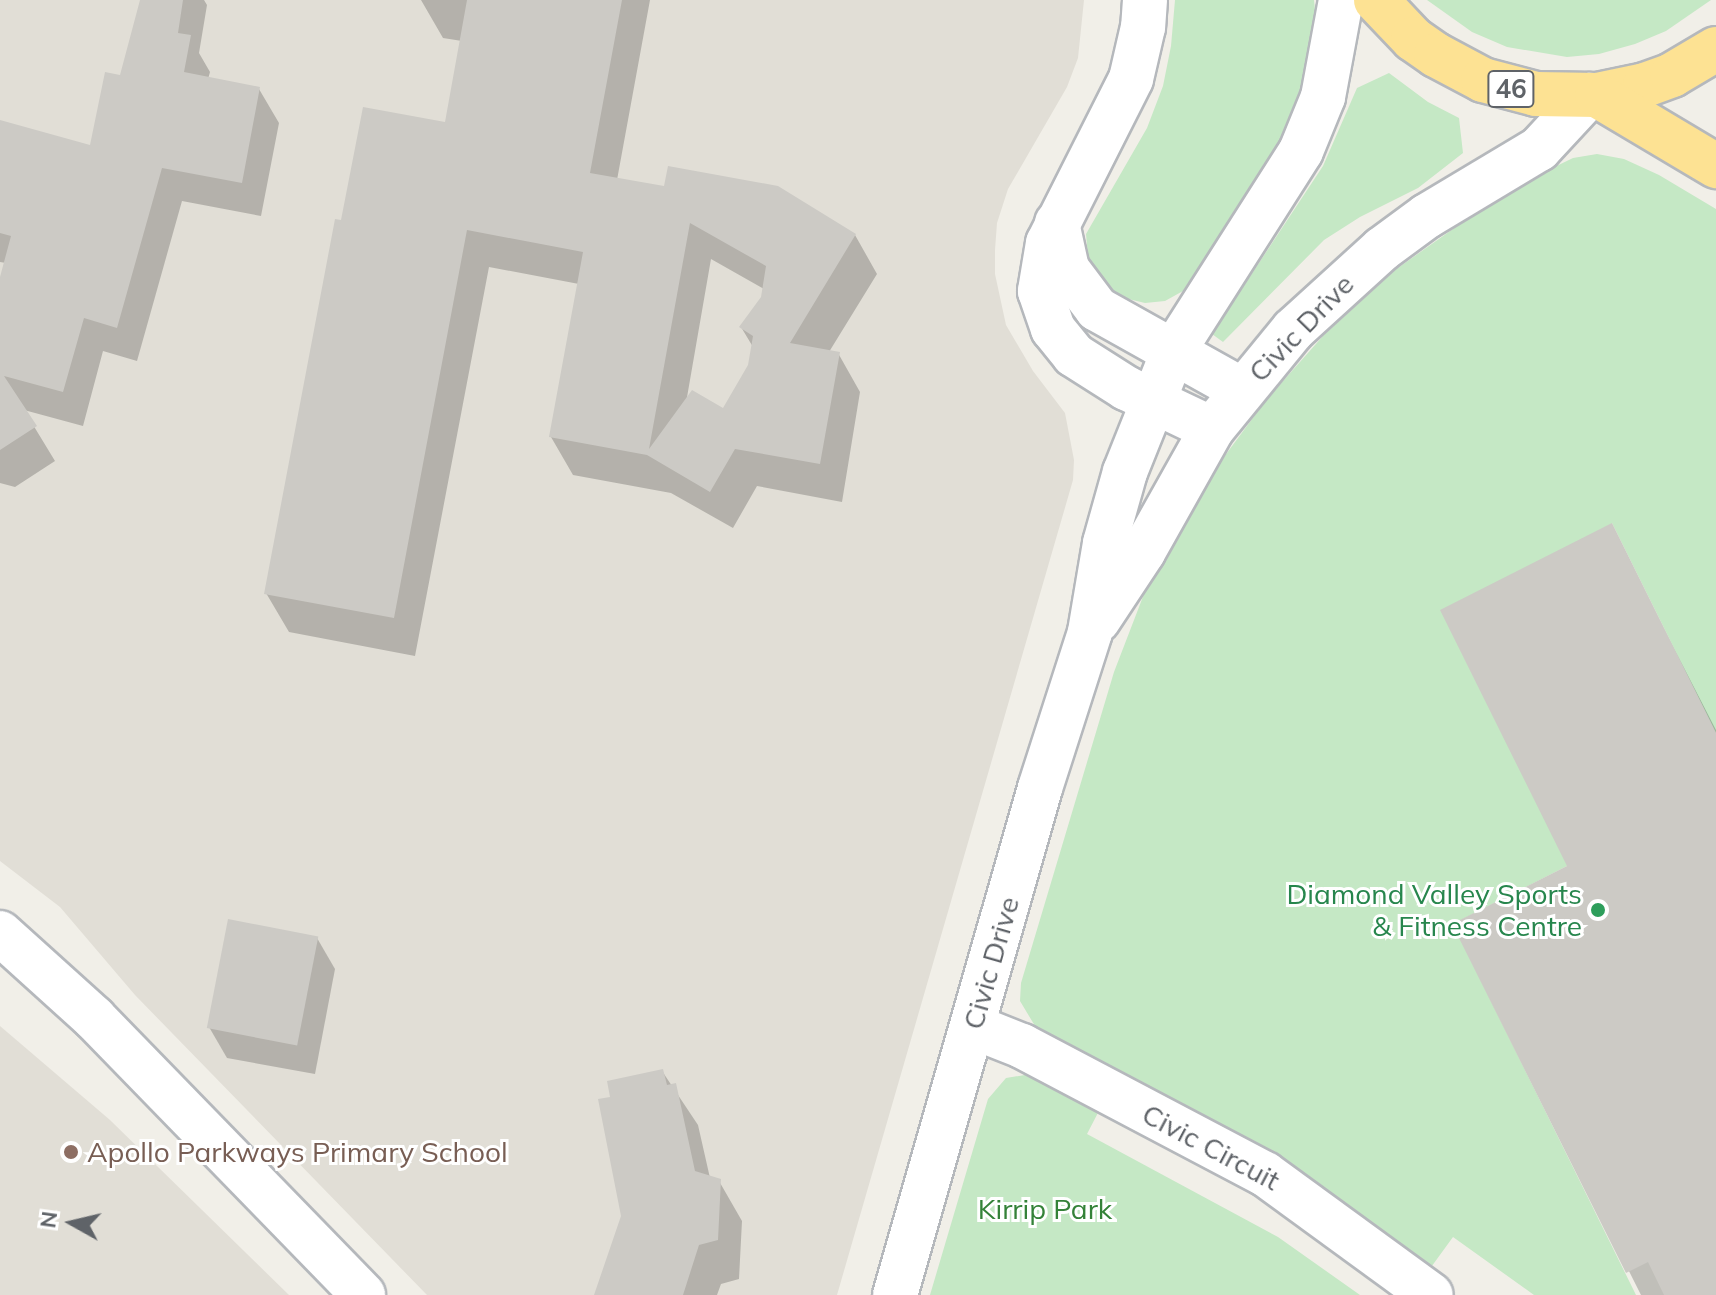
<!DOCTYPE html>
<html>
<head>
<meta charset="utf-8">
<style>
  body { margin:0 }
  #map { position:relative; width:1716px; height:1295px; overflow:hidden; background:#f1efe8; font-family:Mulish,sans-serif }
  div>[style] { position:absolute }
  .education>* { inset:0; background:#e1ded6 }
  .green>* { inset:0; background:#c5e8c5 }
  .shadow>* { inset:0; background:#0003 }
  .building>* { inset:0; background:#cccac5; transform-origin:0 0 }
  .roads { filter:drop-shadow(2px 0 #b5b8bc) drop-shadow(-2px 0 #b5b8bc) drop-shadow(0 2px #b5b8bc) drop-shadow(0 -2px #b5b8bc) }
  .minor>* { height:44px; margin:-22px; padding:0 22px; transform-origin:22px; border-radius:22px; background:#fff }
  .highway>* { height:44px; margin:-22px; padding:0 22px; transform-origin:22px; border-radius:22px; background:#fde293 }
  .dots>* { width:22px; height:22px; translate:-50% -50%; box-sizing:border-box; border:4px solid #fff; border-radius:50% }
  span { translate:-50% -50%; white-space:nowrap; text-align:center; line-height:1.15; -webkit-text-stroke:6px #fff; paint-order:stroke }
  .shield-label span { padding:2px 6px; background:#fff; border:2px solid; border-radius:6px; -webkit-text-stroke-width:0 }
  .shield-label { font-size:26px; color:#5f6368; font-weight:700 }
  .street-label { font-size:28px; color:#5f6368 }
  .leisure-label { font-size:28px; color:#27864d }
  .right { translate:-100% -50%; text-align:right }
  .education-label { font-size:28px; color:#785e54 }
  .left { translate:0 -50%; text-align:left }
  .park-label { font-size:28px; color:#348238 }
  .north { position:absolute; left:32px; top:1183px; width:80px; height:80px; -webkit-text-stroke:6px #fff; paint-order:stroke; rotate:278deg; font-size:22px; font-weight:700; line-height:32px; text-align:center; color:#5f6368 }
  .north::after { content:''; display:block; margin:auto; width:28px; height:36px; background:#5f6368; clip-path:polygon(50% 0,100% 100%,50% 72%,0 100%) }
</style>
</head>
<body>
<div id="map">
  <div class="education">
    <div style="clip-path:polygon(0 0,1084px 0,1078px 58px,1067px 87px,1008px 189px,997px 223px,995px 250px,995px 274px,1006px 325px,1033px 371px,1065px 413px,1074px 460px,1073px 480px,837px 1295px,427px 1295px,135px 995px,60px 907px,0 861px)"></div>
    <div style="clip-path:polygon(0 1026px,110px 1120px,289px 1295px,0 1295px)"></div>
  </div>
  <div class="green">
    <div style="clip-path:polygon(1175px 0,1314px 0,1317px 30px,1312px 60px,1276px 149px,1183px 291px,1165px 301px,1145px 303px,1112px 295px,1089px 269px,1086px 234px,1147px 128px,1163px 86px,1171px 46px)"></div>
    <div style="clip-path:polygon(1427px 0,1711px 0,1666px 31px,1635px 44px,1599px 54px,1567px 57px,1507px 47px,1472px 32px)"></div>
    <div style="clip-path:polygon(1389px 73px,1428px 102px,1459px 118px,1463px 153px,1418px 188px,1360px 217px,1324px 240px,1223px 342px,1212px 334px,1323px 166px,1357px 88px)"></div>
    <div style="clip-path:polygon(1597px 154px,1624px 159px,1659px 175px,1716px 209px,1716px 733px,1612px 523px,1567px 866px,1453px 924px,1636px 1295px,1534px 1295px,1453px 1237px,1429px 1270px,1038px 1031px,1020px 1001px,1021px 983px,1114px 672px,1144px 594px,1215px 469px,1267px 399px,1323px 336px,1395px 270px,1477px 212px,1540px 174px,1573px 158px)"></div>
    <div style="clip-path:polygon(1031px 1074px,1101px 1107px,1087px 1134px,1278px 1237px,1360px 1295px,930px 1295px,988px 1099px,1006px 1078px)"></div>
  </div>
  <div class="shadow">
    <div style="clip-path:polygon(142px 0,204px 0,207px 5px,199px 53px,210px 72px,208px 79px,259px 89px,279px 123px,261px 216px,182px 201px,137px 361px,103px 351px,83px 426px,24px 410px,55px 461px,15px 487px,0 483px,0 284px,6px 263px,0 262px,0 123px,92px 147px,122px 77px)"></div>
    <div style="clip-path:polygon(evenodd,421px 0,650px 0,617px 180px,855px 235px,877px 274px,829px 352px,838px 353px,860px 392px,842px 502px,757px 486px,733px 528px,671px 493px,573px 475px,551px 437px,579px 284px,489px 267px,415px 656px,289px 632px,266px 593px,343px 223px,447px 124px,462px 41px,443px 38px,421px 0,711px 259px,764px 289px,763px 298px,741px 327px,753px 347px,750px 365px,723px 411px,686px 403px,711px 259px)"></div>
    <div style="clip-path:polygon(1611px 526px,1716px 730px,1716px 1295px,1641px 1295px,1455px 925px,1570px 867px)"></div>
    <div style="clip-path:polygon(317px 938px,335px 969px,315px 1074px,227px 1058px,209px 1027px)"></div>
    <div style="clip-path:polygon(662px 1071px,698px 1125px,710px 1178px,719px 1181px,742px 1221px,739px 1279px,721px 1284px,717px 1295px,596px 1295px,623px 1216px,613px 1099px)"></div>
  </div>
  <div class="building">
    <div style="clip-path:polygon(140px 0,183px 0,178px 33px,191px 35px,184px 72px,260px 87px,242px 183px,162px 168px,117px 328px,84px 318px,63px 392px,4px 376px,37px 426px,0 450px,0 277px,11px 236px,0 233px,0 120px,90px 145px,105px 72px,120px 75px)"></div>
    <div style="clip-path:polygon(evenodd,467px 0,622px 0,590px 173px,664px 186px,668px 166px,778px 186px,856px 234px,790px 343px,840px 352px,820px 464px,735px 449px,710px 492px,647px 455px,549px 437px,583px 252px,467px 230px,394px 618px,264px 594px,335px 219px,341px 220px,363px 107px,445px 122px,467px 0,690px 223px,766px 266px,761px 297px,739px 327px,753px 336px,748px 365px,723px 408px,692px 390px,649px 449px,690px 223px)"></div>
    <div style="clip-path:polygon(1612px 523px,1716px 733px,1716px 1295px,1664px 1295px,1648px 1262px,1626px 1273px,1452px 924px,1567px 866px,1440px 610px)"></div>
    <div style="left:228px;top:919px;width:92px;height:111px;rotate:11deg"></div>
    <div style="clip-path:polygon(663px 1069px,667px 1085px,676px 1083px,695px 1171px,721px 1179px,718px 1240px,699px 1245px,683px 1295px,594px 1295px,621px 1216px,598px 1099px,610px 1097px,607px 1081px)"></div>
  </div>
  <div class="roads">
    <div class="minor">
      <div style="left:1145px;top:0;width:27px;rotate:94deg"></div>
      <div style="left:1143px;top:27px;width:53px;rotate:103deg"></div>
      <div style="left:1131px;top:79px;width:184px;rotate:116.8deg"></div>
      <div style="left:1048px;top:243px;width:49px;rotate:99.5deg"></div>
      <div style="left:1040px;top:291px;width:40px;rotate:71.1deg"></div>
      <div style="left:1053px;top:329px;width:33px;rotate:51deg"></div>
      <div style="left:1074px;top:355px;width:62px;rotate:32.4deg"></div>
      <div style="left:1126px;top:388px;width:95px;rotate:25.5deg"></div>
      <div style="left:1057px;top:223px;width:47px;rotate:77.7deg"></div>
      <div style="left:1067px;top:269px;width:50px;rotate:53.1deg"></div>
      <div style="left:1097px;top:309px;width:166px;rotate:29.2deg"></div>
      <div style="left:1098px;top:620px;width:82px;rotate:-56.5deg"></div>
      <div style="left:1143px;top:552px;width:141px;rotate:-60.7deg"></div>
      <div style="left:1212px;top:429px;width:128px;rotate:-50.7deg"></div>
      <div style="left:1293px;top:330px;width:120px;rotate:-42.3deg"></div>
      <div style="left:1382px;top:249px;width:56px;rotate:-36.3deg"></div>
      <div style="left:1427px;top:216px;width:131px;rotate:-30.9deg"></div>
      <div style="left:1539px;top:149px;width:74px;rotate:-47.2deg"></div>
      <div style="left:0;top:933px;width:127px;rotate:42.1deg"></div>
      <div style="left:94px;top:1018px;width:386px;rotate:45.8deg"></div>
      <div style="left:974px;top:1027px;width:52px;rotate:21.6deg"></div>
      <div style="left:1022px;top:1046px;width:275px;rotate:27.8deg"></div>
      <div style="left:1265px;top:1174px;width:205px;rotate:36.1deg"></div>
      <div style="left:895px;top:1295px;width:527px;rotate:-74.04deg"></div>
      <div style="left:1040px;top:788px;width:164px;rotate:-72.2deg"></div>
      <div style="left:1090px;top:632px;width:90px;rotate:-80.4deg"></div>
      <div style="left:1105px;top:543px;width:74px;rotate:-74.3deg"></div>
      <div style="left:1125px;top:472px;width:129px;rotate:-68.2deg"></div>
      <div style="left:1173px;top:352px;width:238px;rotate:-57.5deg"></div>
      <div style="left:1301px;top:151px;width:58px;rotate:-67.8deg"></div>
      <div style="left:1323px;top:97px;width:99px;rotate:-79.5deg"></div>
    </div>
    <div class="highway">
      <div style="left:1376px;top:0;width:54px;rotate:46.5deg"></div>
      <div style="left:1413px;top:39px;width:28px;rotate:35deg"></div>
      <div style="left:1436px;top:55px;width:53px;rotate:28deg"></div>
      <div style="left:1483px;top:80px;width:55px;rotate:14.8deg"></div>
      <div style="left:1536px;top:94px;width:61px;rotate:0.9deg"></div>
      <div style="left:1597px;top:95px;width:49px;rotate:-11.8deg"></div>
      <div style="left:1645px;top:85px;width:29px;rotate:-20deg"></div>
      <div style="left:1672px;top:75px;width:51px;rotate:-30.6deg"></div>
      <div style="left:1597px;top:95px;width:139px;rotate:30.8deg"></div>
    </div>
  </div>
  <div class="dots">
    <div style="left:1598px;top:910px;background:#2e9e5b"></div>
    <div style="left:71px;top:1152px;background:#8d6e63"></div>
  </div>
  <div class="shield-label">
    <span style="left:1511px;top:89px">46</span>
  </div>
  <div class="street-label">
    <span style="left:1301px;top:328px;rotate:-46deg">Civic Drive</span>
    <span style="left:991px;top:963px;rotate:-74deg">Civic Drive</span>
    <span style="left:1211px;top:1147px;rotate:28deg">Civic Circuit</span>
  </div>
  <div class="leisure-label">
    <span class="right" style="left:1582px;top:910px">Diamond Valley Sports<br>&amp; Fitness Centre</span>
  </div>
  <div class="education-label">
    <span class="left" style="left:87px;top:1152px">Apollo Parkways Primary School</span>
  </div>
  <div class="park-label">
    <span style="left:1045px;top:1209px">Kirrip Park</span>
  </div>
  <div class="north">N</div>
</div>
</body>
</html>
